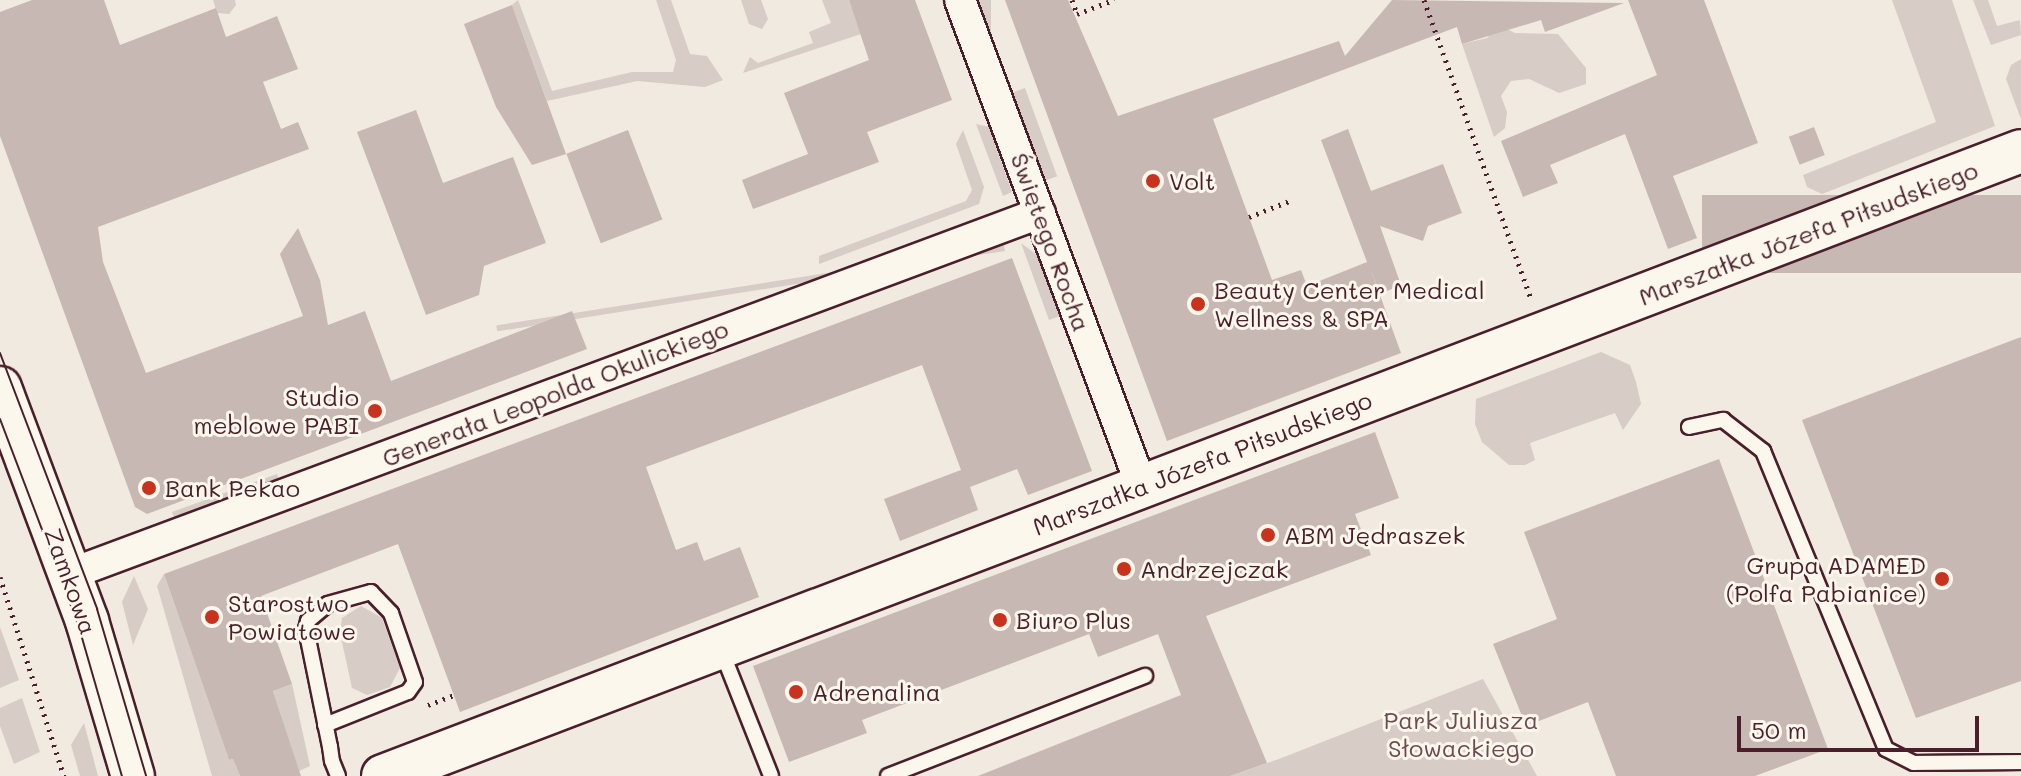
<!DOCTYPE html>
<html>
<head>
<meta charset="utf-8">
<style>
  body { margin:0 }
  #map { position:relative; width:2021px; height:776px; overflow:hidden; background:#f0eae0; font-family:Mali,sans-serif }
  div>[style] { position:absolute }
  .green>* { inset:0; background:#d8ccc6; transform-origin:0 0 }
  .building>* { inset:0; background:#c8b8b3; transform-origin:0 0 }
  .path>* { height:5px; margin-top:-2.5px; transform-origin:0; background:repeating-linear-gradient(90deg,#4a1f2b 0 2px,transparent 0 8px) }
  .roads { filter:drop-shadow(2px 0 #4a1f2b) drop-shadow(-2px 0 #4a1f2b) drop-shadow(0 2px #4a1f2b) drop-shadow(0 -2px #4a1f2b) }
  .lane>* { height:14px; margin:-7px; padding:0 7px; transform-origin:7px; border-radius:7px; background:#fbf7ec }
  .street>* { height:30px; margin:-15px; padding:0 15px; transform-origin:15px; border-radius:15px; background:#fbf7ec }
  .secondary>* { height:42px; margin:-21px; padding:0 21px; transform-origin:21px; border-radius:21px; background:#fbf7ec }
  .tram>* { height:2px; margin:-1px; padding:0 1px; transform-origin:1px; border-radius:1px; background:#4a1f2b }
  .dots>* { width:22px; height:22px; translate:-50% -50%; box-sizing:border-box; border:4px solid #fbf7ec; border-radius:50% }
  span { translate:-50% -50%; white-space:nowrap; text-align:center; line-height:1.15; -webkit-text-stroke:6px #fbf7ec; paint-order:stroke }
  .poi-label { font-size:24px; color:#4a1f2b }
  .left { translate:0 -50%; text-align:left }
  .right { translate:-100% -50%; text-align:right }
  .street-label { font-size:24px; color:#4a1f2b }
  .park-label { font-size:24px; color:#6e4a52 }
  .scale { position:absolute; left:1737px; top:716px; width:242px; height:36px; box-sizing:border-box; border:4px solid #4a1f2b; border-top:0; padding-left:10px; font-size:24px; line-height:28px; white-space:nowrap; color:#4a1f2b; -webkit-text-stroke:6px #fbf7ec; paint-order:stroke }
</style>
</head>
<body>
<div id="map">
  <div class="green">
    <div style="clip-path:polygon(213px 0,235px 0,236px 5px,229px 14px,217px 13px)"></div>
    <div style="clip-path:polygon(518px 0,552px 91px,632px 72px,673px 72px,676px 60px,656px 0,671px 0,690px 54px,707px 56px,723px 80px,705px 87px,637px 81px,547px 101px,512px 5px)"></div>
    <div style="clip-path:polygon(741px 0,761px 0,768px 19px,762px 29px,749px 24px)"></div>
    <div style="clip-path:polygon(822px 0,849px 0,861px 34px,743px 73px,750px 57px,758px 63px,813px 43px,809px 32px,831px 23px)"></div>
    <div style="left:978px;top:0;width:13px;height:60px"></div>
    <div style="clip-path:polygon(1892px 0,1952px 0,1995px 126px,1822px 194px,1807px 187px,1803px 175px,1936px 122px)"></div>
    <div style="clip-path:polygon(1973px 0,1988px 0,1997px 26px,2020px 20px,2021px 35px,1991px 45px)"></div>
    <div style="clip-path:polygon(1498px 25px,1515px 33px,1558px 34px,1586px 68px,1586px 84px,1559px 93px,1529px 79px,1511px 81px,1501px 96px,1507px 112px,1505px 128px,1494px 137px,1462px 44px,1487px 38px)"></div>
    <div style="clip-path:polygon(2021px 59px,2021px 119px,2006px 79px,2011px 65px)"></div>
    <div style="left:1025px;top:88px;width:94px;height:14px;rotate:70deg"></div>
    <div style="clip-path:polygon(976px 124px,989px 127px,1012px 192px,1003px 196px)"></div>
    <div style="clip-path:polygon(963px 130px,984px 187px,979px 204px,819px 264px,819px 256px,966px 201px,972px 190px,956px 144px)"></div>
    <div style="clip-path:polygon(1021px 243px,1037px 255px,1060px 316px,1049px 320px)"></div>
    <div style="left:1004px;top:245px;width:6px;height:514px;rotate:81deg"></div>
    <div style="clip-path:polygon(1601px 352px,1630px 365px,1636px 382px,1641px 404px,1623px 430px,1615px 413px,1530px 443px,1535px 460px,1525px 465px,1509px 465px,1482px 442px,1475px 424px,1476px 399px)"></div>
    <div style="clip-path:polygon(277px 474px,279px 480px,175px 519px,172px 512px)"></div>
    <div style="clip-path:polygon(164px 574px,229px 760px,233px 759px,240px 776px,212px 776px,157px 586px)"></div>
    <div style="clip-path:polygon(134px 576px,148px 609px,133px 645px,122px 602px)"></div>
    <div style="clip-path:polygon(361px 606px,382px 618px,400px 668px,390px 687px,367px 695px,352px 688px,340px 633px,342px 618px)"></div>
    <div style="clip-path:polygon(0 627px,19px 680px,0 688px)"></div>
    <div style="clip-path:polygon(1483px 679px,1537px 776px,1230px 776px,1279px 759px)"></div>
    <div style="clip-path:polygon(292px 684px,310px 766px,299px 771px,273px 691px)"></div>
    <div style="clip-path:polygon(22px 698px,40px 752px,14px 764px,0 726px,0 708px)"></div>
    <div style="clip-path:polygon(84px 723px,98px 776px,80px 776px,71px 745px)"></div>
  </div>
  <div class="building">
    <div style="clip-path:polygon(32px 0,104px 0,120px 45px,216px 8px,226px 37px,277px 16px,298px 69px,263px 82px,281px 129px,298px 122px,309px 149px,98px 227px,103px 262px,146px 373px,303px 316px,280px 254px,298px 228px,320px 280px,328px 325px,365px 311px,391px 381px,572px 311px,587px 349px,147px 514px,135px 507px,0 136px,0 12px)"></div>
    <div style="clip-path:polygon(849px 0,915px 0,952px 100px,867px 132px,879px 162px,753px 209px,742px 180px,808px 154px,784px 93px,869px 60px)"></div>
    <div style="clip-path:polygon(1005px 0,1068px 0,1118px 116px,1339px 41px,1345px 56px,1392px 0,1624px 3px,1545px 32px,1541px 20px,1462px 44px,1457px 27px,1213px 119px,1272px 280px,1301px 270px,1307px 286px,1367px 262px,1321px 140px,1348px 129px,1371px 191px,1443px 164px,1462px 213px,1428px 226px,1423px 241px,1380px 226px,1401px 285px,1380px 294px,1369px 265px,1401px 353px,1167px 441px)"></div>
    <div style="clip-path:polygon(1628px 0,1704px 0,1758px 143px,1673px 176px,1697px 238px,1668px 249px,1625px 134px,1550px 165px,1558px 183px,1523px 197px,1501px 141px,1657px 75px)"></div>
    <div style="clip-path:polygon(512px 5px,566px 154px,532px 165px,496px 107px,464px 24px)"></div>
    <div style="clip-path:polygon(416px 110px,443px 183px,513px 157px,546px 243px,484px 266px,479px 295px,426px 315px,357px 132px)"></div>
    <div style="left:1814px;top:127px;width:30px;height:27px;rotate:69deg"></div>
    <div style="left:628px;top:130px;width:96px;height:66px;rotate:69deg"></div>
    <div style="left:2021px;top:195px;width:78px;height:319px;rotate:90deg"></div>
    <div style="clip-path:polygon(1012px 258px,1092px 471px,1028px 495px,1017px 469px,970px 487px,978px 510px,900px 541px,884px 499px,961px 470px,922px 365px,646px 467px,676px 550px,697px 542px,704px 561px,740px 547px,759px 597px,460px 712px,398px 544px,261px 596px,292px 684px,273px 691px,301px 776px,240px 776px,233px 759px,229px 760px,164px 574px)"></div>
    <div style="clip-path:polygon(2021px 337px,2021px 681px,1916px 718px,1802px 420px)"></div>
    <div style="clip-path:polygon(1375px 432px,1399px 498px,1355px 514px,1371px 555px,1206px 616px,1267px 763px,1230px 776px,978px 776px,1181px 695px,1158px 634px,1098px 657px,1089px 634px,862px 720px,867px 733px,789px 762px,753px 666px)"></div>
    <div style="clip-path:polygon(1719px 459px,1828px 749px,1755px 776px,1616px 776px,1588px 702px,1526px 726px,1493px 644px,1557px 619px,1524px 532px)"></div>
  </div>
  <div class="path">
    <div style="left:1072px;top:0;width:15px;rotate:70deg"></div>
    <div style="left:1077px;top:14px;width:40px;rotate:-21deg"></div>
    <div style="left:1424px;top:0;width:318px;rotate:70.3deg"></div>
    <div style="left:1249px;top:217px;width:46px;rotate:-21.6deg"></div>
    <div style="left:0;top:577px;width:209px;rotate:72.2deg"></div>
    <div style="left:428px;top:705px;width:28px;rotate:-21deg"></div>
  </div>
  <div class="roads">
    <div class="lane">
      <div style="left:1689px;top:427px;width:35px;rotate:-12deg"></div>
      <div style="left:1723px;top:420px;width:51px;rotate:37.8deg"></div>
      <div style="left:1763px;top:451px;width:322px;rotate:67.6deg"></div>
      <div style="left:1886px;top:749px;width:31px;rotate:27deg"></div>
      <div style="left:1914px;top:763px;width:107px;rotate:-0.5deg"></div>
      <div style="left:722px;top:652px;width:133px;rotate:68.4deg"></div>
      <div style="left:325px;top:725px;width:89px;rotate:-21.7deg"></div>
      <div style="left:408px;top:692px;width:12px;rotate:-55deg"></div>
      <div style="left:415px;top:682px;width:73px;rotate:-109.2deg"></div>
      <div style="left:391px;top:613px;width:29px;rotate:-134deg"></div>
      <div style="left:371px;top:592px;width:45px;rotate:164.4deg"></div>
      <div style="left:328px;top:604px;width:26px;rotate:140deg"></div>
      <div style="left:308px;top:621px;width:8px;rotate:104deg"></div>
      <div style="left:306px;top:629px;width:120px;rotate:78.5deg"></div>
      <div style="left:330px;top:747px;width:14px;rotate:82deg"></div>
      <div style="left:332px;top:761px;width:16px;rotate:68deg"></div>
      <div style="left:888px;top:776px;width:276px;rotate:-21.3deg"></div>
    </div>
    <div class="street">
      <div style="left:960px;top:0;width:518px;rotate:69.53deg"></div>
      <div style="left:70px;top:574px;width:1035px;rotate:-20.41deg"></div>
    </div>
    <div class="secondary">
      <div style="left:0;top:388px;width:249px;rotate:69.5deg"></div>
      <div style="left:87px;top:621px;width:162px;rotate:73.5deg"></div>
      <div style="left:383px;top:776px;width:1753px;rotate:-20.88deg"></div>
    </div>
  </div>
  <div class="tram">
    <div style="left:0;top:353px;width:274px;rotate:69.2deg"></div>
    <div style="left:97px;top:609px;width:174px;rotate:73.6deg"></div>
    <div style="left:0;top:419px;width:219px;rotate:69.2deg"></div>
    <div style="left:78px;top:624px;width:158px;rotate:73.9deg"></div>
  </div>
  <div class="dots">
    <div style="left:1153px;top:181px;background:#c8321e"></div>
    <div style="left:1198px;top:304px;background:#c8321e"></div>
    <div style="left:375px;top:411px;background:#c8321e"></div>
    <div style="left:149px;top:488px;background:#c8321e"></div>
    <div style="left:1268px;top:535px;background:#c8321e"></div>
    <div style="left:1124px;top:569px;background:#c8321e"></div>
    <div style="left:1942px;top:579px;background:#c8321e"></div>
    <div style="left:212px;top:617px;background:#c8321e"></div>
    <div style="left:1000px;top:620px;background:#c8321e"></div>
    <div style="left:796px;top:692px;background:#c8321e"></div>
  </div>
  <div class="poi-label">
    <span class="left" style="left:1169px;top:181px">Volt</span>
    <span class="left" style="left:1214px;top:304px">Beauty Center Medical<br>Wellness &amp; SPA</span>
    <span class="right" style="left:359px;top:411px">Studio<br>meblowe PABI</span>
    <span class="left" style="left:165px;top:488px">Bank Pekao</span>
    <span class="left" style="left:1284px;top:535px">ABM Jędraszek</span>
    <span class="right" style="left:1926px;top:579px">Grupa ADAMED<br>(Polfa Pabianice)</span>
    <span class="left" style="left:1140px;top:569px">Andrzejczak</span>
    <span class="left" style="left:228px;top:617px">Starostwo<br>Powiatowe</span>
    <span class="left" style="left:1016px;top:620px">Biuro Plus</span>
    <span class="left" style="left:812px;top:692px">Adrenalina</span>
  </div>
  <div class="street-label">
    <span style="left:1808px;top:233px;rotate:-21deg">Marszałka Józefa Piłsudskiego</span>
    <span style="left:1051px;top:242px;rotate:70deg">Świętego Rocha</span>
    <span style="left:555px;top:393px;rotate:-21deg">Generała Leopolda Okulickiego</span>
    <span style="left:1202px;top:463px;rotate:-21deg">Marszałka Józefa Piłsudskiego</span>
    <span style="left:71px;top:581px;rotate:70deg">Zamkowa</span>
  </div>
  <div class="park-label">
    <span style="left:1461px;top:734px">Park Juliusza<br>Słowackiego</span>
  </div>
  <div class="scale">50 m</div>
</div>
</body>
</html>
